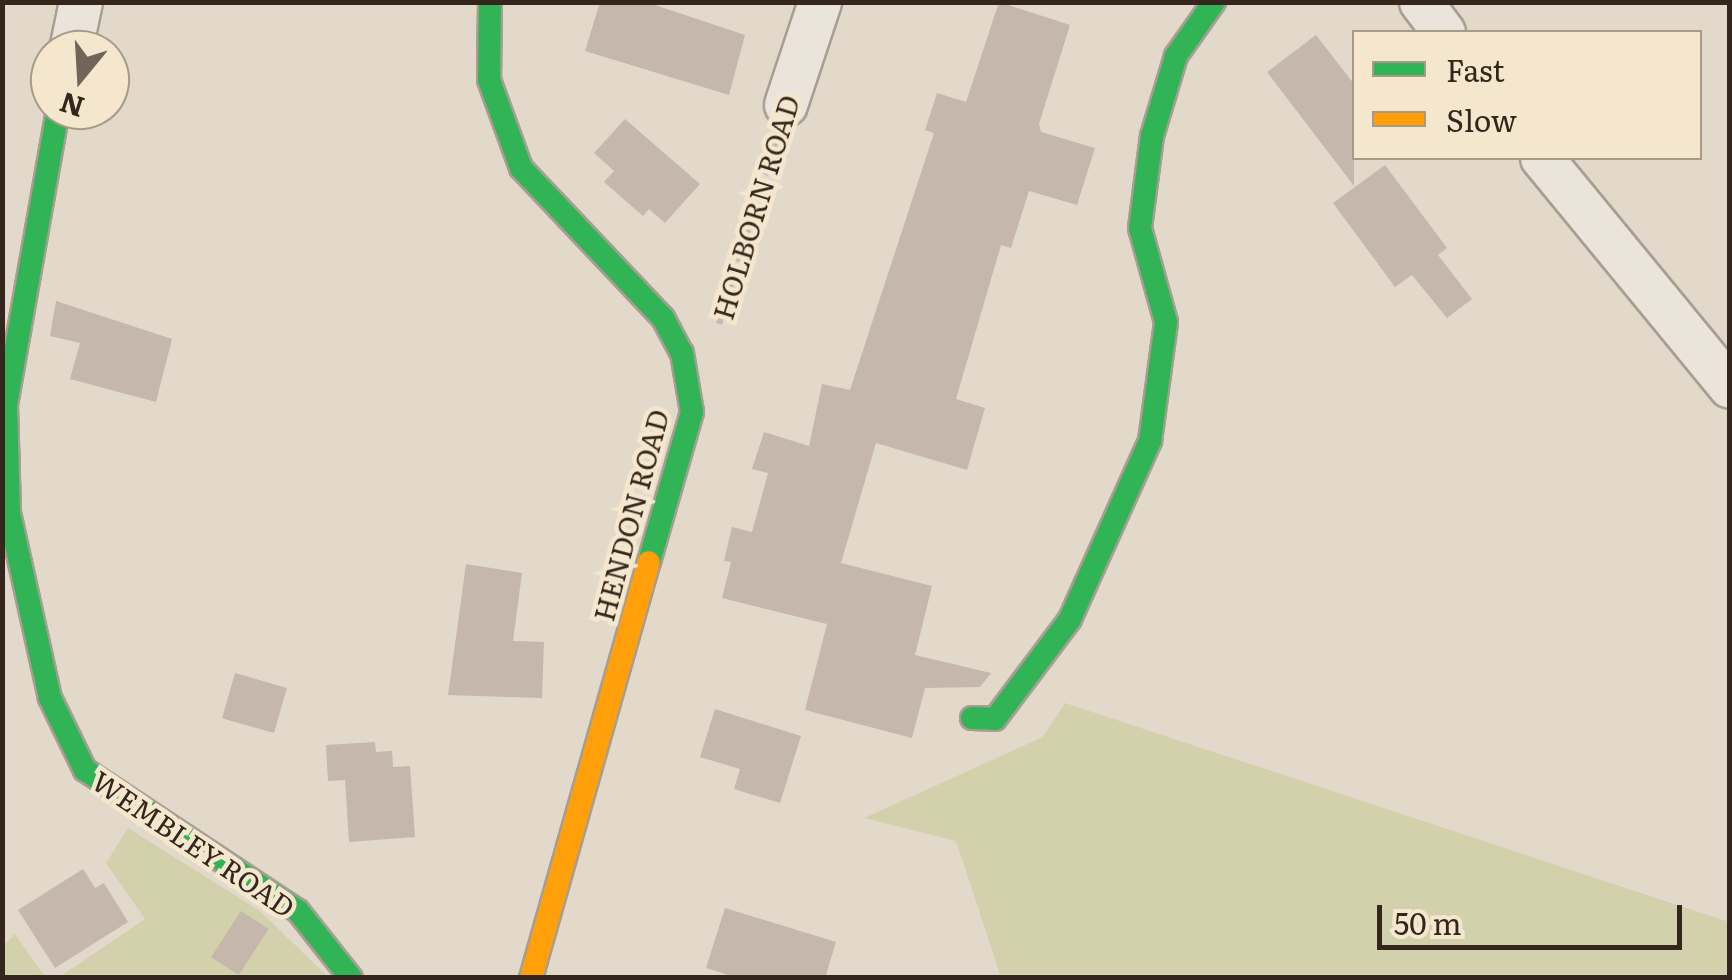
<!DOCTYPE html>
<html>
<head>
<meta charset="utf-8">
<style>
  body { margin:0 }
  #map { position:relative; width:1732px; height:980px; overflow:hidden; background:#e2d9ca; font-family:Literata,serif }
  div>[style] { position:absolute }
  .green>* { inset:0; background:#d3d0ac }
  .building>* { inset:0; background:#c5b7ab; transform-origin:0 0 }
  .path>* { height:6px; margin-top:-3px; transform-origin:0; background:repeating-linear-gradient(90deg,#c2bbb2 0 8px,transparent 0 13px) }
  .roads { filter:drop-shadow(2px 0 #a79e93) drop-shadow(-2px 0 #a79e93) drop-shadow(0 2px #a79e93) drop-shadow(0 -2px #a79e93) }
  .street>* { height:42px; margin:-21px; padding:0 21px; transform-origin:21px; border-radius:21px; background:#eae4da }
  .fast>* { height:22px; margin:-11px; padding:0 11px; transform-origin:11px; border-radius:11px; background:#30b455 }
  .slow>* { height:22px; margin:-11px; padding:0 11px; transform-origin:11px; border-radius:11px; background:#ff9f0a }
  span { translate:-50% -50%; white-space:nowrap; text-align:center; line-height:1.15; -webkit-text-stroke:9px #f4e7ce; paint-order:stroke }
  .street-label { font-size:28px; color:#34261c }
  .frame { position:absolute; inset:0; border:5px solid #34261c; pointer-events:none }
  .legend { position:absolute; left:1352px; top:30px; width:350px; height:130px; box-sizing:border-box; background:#f4e7ce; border:2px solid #a79a87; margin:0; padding:12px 18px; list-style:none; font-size:30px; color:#34261c }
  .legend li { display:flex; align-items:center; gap:20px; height:50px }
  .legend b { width:50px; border:2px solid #a79a87 }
  .north { position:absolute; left:30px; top:30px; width:100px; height:100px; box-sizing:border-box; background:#f4e7ce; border:2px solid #a79a87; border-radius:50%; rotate:198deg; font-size:28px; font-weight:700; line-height:40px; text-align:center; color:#34261c }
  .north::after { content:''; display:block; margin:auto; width:35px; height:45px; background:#716559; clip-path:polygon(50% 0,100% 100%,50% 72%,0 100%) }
  .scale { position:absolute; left:1377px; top:905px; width:305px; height:45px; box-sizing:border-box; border:5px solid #34261c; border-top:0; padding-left:12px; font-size:30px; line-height:35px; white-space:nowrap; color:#34261c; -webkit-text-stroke:8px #f4e7ce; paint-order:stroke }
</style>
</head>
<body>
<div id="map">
  <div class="green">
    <div style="clip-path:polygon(1065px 703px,1729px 922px,1729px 977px,992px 977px,1000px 974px,956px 841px,864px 818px,1043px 737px)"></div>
    <div style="clip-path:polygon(128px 828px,260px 911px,329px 978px,58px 978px,145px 919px,106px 863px)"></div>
    <div style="clip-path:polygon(15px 934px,45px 977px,3px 977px,3px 946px)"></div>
  </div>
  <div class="building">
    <div style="clip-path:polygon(600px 2px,646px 2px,745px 35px,729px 95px,585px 51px)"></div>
    <div style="clip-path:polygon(999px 2px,1070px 25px,1039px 124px,1041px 132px,1095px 148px,1077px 205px,1029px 191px,1011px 248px,1001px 245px,956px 399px,985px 408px,967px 470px,876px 443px,841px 563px,932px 586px,915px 655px,991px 673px,980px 687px,925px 688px,912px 738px,805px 710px,827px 624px,722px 598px,731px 562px,724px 561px,732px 527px,752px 532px,768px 473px,752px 469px,764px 432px,809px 446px,822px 384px,850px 390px,934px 133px,925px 130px,937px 93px,966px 102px)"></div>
    <div style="clip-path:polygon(1316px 35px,1354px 84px,1354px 186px,1267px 72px)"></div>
    <div style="clip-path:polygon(625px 119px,700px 184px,665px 223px,649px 209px,643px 216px,604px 182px,614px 171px,594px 153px)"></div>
    <div style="clip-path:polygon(1385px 165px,1447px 248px,1438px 255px,1472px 299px,1447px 318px,1412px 275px,1395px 287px,1333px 203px)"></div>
    <div style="clip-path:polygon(56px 301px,172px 339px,156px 402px,70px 379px,80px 343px,50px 336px)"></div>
    <div style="clip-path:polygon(466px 564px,522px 573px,513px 641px,544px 642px,542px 698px,448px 695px)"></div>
    <div style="left:235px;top:673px;width:54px;height:47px;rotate:16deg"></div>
    <div style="clip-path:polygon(715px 709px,801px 736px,780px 803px,734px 789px,740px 769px,700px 757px)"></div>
    <div style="clip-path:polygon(375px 742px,376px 752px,392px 751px,393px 767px,410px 766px,415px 837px,349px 842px,345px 780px,328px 781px,326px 745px)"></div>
    <div style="clip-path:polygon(83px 869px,95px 888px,104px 883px,128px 922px,55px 968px,18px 910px)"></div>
    <div style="clip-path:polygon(725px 908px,836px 942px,825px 978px,738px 978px,706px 968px)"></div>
    <div style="left:241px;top:911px;width:33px;height:55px;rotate:33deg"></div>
  </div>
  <div class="path">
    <div style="left:719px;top:324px;width:193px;rotate:-72.8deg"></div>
  </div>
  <div class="roads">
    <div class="street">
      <div style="left:1421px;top:2px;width:38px;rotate:53deg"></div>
      <div style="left:71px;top:50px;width:49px;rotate:-78.2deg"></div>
      <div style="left:786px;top:105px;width:108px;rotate:-71.7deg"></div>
      <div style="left:1542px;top:158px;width:296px;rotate:50.6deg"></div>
    </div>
    <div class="fast">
      <div style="left:490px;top:2px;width:78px;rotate:90.7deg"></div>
      <div style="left:489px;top:80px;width:94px;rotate:70deg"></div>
      <div style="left:521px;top:168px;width:207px;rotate:46.6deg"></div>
      <div style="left:663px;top:318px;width:40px;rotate:62deg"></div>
      <div style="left:682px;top:353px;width:60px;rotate:80.4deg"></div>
      <div style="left:692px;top:412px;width:156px;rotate:106deg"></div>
      <div style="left:58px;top:110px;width:300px;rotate:100deg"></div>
      <div style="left:6px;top:405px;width:108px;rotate:88.4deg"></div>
      <div style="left:9px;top:513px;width:189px;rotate:77.5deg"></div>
      <div style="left:50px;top:698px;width:80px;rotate:64.1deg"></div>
      <div style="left:85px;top:770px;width:255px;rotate:33.5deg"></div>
      <div style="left:298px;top:911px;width:85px;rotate:51.7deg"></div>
      <div style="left:972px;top:718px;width:23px;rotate:2deg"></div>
      <div style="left:995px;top:719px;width:125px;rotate:-53.1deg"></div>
      <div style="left:1070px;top:619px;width:195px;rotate:-65.8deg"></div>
      <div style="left:1150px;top:441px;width:120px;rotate:-82.3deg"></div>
      <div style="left:1166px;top:322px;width:98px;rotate:-105.5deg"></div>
      <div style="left:1140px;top:228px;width:93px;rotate:-82.6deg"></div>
      <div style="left:1152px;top:136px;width:84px;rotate:-73.3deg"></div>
      <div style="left:1176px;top:56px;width:66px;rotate:-54.9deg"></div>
    </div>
    <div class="slow">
      <div style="left:531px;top:978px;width:432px;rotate:-74.2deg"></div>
    </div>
  </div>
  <div class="street-label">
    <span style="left:755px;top:207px;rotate:-73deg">HOLBORN ROAD</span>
    <span style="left:630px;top:515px;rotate:-75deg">HENDON ROAD</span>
    <span style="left:194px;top:843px;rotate:34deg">WEMBLEY ROAD</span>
  </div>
  <div class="frame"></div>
  <ul class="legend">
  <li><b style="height:12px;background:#30b455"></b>Fast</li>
  <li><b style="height:12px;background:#ff9f0a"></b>Slow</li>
  </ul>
  <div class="north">N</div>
  <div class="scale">50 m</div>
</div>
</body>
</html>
